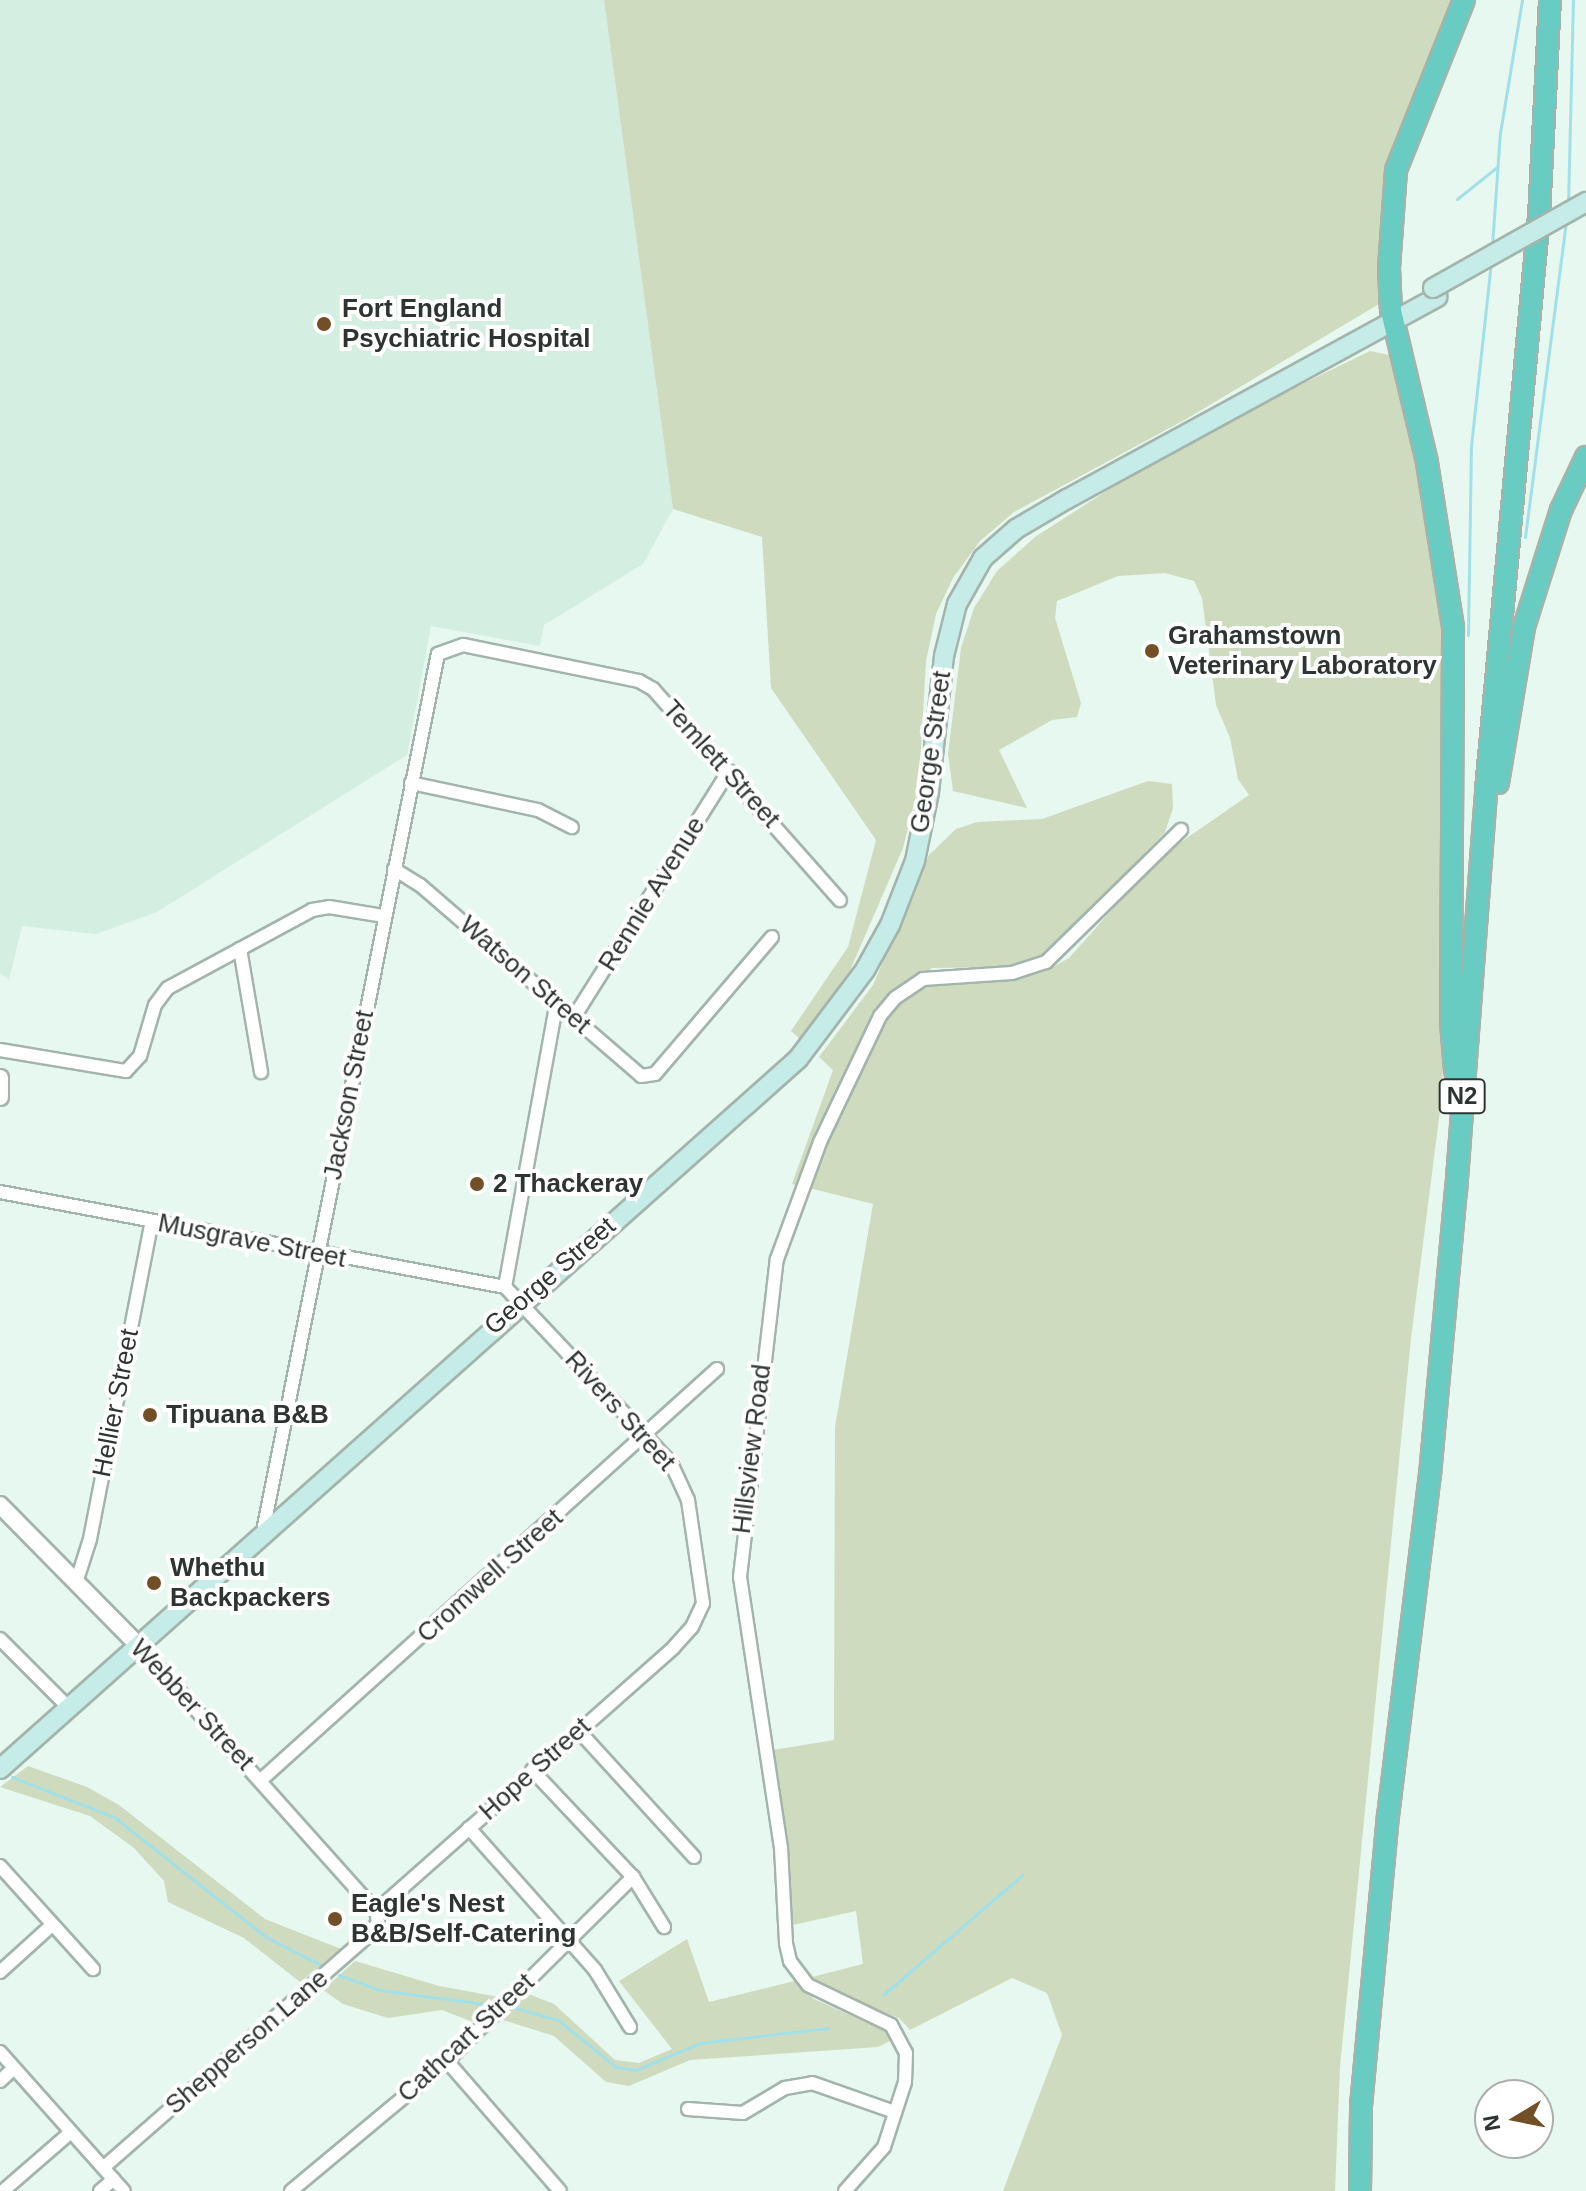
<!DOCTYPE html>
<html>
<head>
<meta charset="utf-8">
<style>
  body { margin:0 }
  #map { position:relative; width:1586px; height:2191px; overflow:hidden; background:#e6f8ef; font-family:Helvetica,sans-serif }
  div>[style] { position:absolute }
  .built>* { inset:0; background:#d4eee2 }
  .green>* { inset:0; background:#cfdbbe }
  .stream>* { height:3px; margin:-1.5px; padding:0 1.5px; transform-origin:1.5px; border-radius:1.5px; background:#a2e0e8 }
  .roads { filter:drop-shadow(2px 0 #a3b4ac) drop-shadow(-2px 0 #a3b4ac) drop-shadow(0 2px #a3b4ac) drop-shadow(0 -2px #a3b4ac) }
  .minor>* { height:12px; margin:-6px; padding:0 6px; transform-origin:6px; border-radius:6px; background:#fff }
  .tertiary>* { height:16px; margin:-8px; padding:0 8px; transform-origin:8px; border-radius:8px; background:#fff }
  .secondary>* { height:18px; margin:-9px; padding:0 9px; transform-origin:9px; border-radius:9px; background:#c6ece8 }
  .trunk>* { height:20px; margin:-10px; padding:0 10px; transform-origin:10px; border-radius:10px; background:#68ccc2 }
  .bridges { filter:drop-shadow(2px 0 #a3b4ac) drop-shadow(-2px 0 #a3b4ac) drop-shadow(0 2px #a3b4ac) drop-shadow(0 -2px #a3b4ac) }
  .secondary-bridge>* { height:18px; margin:-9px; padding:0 9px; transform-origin:9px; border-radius:9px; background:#c6ece8 }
  .dots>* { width:22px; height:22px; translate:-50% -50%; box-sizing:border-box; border:4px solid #fff; border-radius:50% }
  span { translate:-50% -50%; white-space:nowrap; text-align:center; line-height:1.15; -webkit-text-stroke:8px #fff; paint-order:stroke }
  .shield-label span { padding:2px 6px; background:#fff; border:2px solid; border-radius:6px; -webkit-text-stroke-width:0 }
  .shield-label { font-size:24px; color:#2d3431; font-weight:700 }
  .poi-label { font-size:26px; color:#2d3431; font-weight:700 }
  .left { translate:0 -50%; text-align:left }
  .street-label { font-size:26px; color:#2d3431 }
  .north { position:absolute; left:1474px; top:2079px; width:80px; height:80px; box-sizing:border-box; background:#fff; border:2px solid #abaead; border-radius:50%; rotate:260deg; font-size:22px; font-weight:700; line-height:32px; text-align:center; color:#2d3431 }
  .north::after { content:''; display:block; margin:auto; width:28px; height:36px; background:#734f28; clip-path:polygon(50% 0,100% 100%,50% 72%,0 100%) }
</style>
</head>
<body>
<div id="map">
  <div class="built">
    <div style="clip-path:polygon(0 0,604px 0,673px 509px,643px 564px,544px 625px,540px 646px,431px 626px,407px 755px,157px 912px,96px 934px,22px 926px,9px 980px,0 973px)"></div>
  </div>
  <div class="green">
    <div style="clip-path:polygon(604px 0,1459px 0,1409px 119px,1379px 304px,1188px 418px,1014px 512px,980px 541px,953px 578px,936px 614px,926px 661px,919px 784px,903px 848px,845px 982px,803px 1042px,791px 1031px,848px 947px,876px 840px,771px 688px,762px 537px,673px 509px)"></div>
    <div style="clip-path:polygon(1370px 351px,1389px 355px,1396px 369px,1440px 578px,1448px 665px,1446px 894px,1442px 1095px,1411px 1338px,1340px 2067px,1335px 2191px,1003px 2191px,1062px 2035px,1047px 1993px,1012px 1978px,910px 2030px,899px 2018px,849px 2000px,812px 1977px,863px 1964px,856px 1911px,793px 1925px,790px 1864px,773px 1750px,834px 1740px,835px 1427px,873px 1204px,805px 1187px,879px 1029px,903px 1000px,938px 981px,1001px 980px,1046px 971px,1069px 958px,1158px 858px,1249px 795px,1238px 779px,1230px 738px,1216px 705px,1202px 598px,1194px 581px,1165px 573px,1118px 576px,1057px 601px,1055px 618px,1081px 703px,1077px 717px,1052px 720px,999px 750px,1027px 808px,953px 791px,948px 754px,961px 648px,974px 608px,997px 571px,1035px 537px,1108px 490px,1255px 407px)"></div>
    <div style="clip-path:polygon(1148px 781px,1172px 784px,1173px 808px,1165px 832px,1050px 952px,1030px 963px,1007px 967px,932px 968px,890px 997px,797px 1185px,792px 1184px,833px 1070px,819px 1057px,873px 985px,929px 855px,956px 829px,977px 822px,1042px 819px)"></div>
    <div style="clip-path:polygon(28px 1766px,87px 1787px,119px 1805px,265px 1919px,341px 1949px,300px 1982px,244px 1938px,168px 1902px,164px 1881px,134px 1848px,90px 1816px,0 1787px)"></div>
    <div style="clip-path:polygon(687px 1939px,709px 2002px,795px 1981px,814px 1999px,898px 2037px,878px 2047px,690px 2060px,629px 2086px,606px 2082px,554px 2036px,500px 2019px,526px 1993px,554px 2004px,615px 2060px,639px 2063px,672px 2049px,619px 1981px)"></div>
    <div style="clip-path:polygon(355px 1961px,439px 1986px,499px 1997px,473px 2022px,442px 2010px,388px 2018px,343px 2004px,323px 1990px)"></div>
  </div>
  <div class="stream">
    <div style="left:1457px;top:199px;width:51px;rotate:-38.7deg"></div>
    <div style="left:1568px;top:204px;width:204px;rotate:-88.6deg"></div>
    <div style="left:1492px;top:246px;width:113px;rotate:-86deg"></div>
    <div style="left:1500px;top:133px;width:135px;rotate:-80.6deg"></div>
    <div style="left:1525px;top:537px;width:317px;rotate:-82.6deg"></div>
    <div style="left:1468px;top:635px;width:189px;rotate:-89.1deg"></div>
    <div style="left:1471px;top:446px;width:185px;rotate:-83.8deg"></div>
    <div style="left:12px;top:1777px;width:110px;rotate:21.4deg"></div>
    <div style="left:114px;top:1817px;width:194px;rotate:38.3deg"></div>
    <div style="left:266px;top:1937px;width:62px;rotate:27deg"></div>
    <div style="left:339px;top:1975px;width:44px;rotate:20.1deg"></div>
    <div style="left:380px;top:1990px;width:113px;rotate:7.6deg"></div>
    <div style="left:883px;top:1995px;width:184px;rotate:-40.8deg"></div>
    <div style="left:512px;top:2007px;width:48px;rotate:15.8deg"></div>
    <div style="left:558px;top:2020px;width:75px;rotate:39deg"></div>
    <div style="left:616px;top:2067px;width:20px;rotate:9deg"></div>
    <div style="left:636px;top:2070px;width:69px;rotate:-22.9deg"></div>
    <div style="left:700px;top:2043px;width:129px;rotate:-6.7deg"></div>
  </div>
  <div class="roads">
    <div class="minor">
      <div style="left:411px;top:783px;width:130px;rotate:12deg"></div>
      <div style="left:538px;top:810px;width:38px;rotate:27deg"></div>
      <div style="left:394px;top:869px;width:31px;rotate:32deg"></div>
      <div style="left:420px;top:885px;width:292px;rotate:40.8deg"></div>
      <div style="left:641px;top:1076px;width:14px;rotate:-8deg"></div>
      <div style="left:655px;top:1074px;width:180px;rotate:-49.5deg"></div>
      <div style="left:240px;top:949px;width:125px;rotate:80.3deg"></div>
      <div style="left:574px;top:1017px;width:291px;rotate:-57.8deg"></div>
      <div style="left:0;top:1050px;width:128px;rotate:9.5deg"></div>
      <div style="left:126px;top:1071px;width:21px;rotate:-47deg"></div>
      <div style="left:140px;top:1056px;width:53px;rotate:-73.6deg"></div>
      <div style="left:155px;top:1005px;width:21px;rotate:-53deg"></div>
      <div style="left:168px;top:988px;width:164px;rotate:-28.4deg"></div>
      <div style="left:312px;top:910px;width:17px;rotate:-10deg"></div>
      <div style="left:329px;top:907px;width:56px;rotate:9.3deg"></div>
      <div style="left:0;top:1192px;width:514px;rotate:10.65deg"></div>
      <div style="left:505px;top:1287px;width:290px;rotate:-79.7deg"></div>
      <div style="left:262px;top:1536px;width:899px;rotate:-78.72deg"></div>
      <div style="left:438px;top:654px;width:27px;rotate:-20deg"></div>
      <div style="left:463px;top:645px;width:180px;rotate:11.6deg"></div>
      <div style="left:639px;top:681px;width:16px;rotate:30deg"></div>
      <div style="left:653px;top:689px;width:282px;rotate:48.5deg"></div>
      <div style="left:76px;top:1583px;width:46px;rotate:-72.3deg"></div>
      <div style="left:90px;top:1539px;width:324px;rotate:-79deg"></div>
      <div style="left:0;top:1639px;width:98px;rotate:45deg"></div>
      <div style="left:138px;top:1645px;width:357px;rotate:48.2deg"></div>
      <div style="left:578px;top:1730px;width:172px;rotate:47.6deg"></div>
      <div style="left:532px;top:1770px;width:147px;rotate:46.7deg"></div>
      <div style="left:633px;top:1877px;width:59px;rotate:58.2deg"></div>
      <div style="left:261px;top:1780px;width:614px;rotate:-42.03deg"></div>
      <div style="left:469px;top:1828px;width:190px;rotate:48.4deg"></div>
      <div style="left:595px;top:1970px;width:67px;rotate:58.4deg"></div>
      <div style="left:0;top:1866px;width:139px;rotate:47.9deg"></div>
      <div style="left:376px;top:1911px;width:397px;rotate:-41.5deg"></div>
      <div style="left:673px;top:1648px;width:28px;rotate:-48deg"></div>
      <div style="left:692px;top:1627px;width:26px;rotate:-65deg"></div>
      <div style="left:703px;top:1603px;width:104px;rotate:-98.3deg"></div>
      <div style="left:688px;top:1500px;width:41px;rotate:-114.7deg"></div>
      <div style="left:671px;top:1463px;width:242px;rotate:-133.3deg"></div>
      <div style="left:0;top:1972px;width:70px;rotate:-42.1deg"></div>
      <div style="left:0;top:2052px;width:186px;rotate:48.3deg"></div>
      <div style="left:447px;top:2061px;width:172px;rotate:49deg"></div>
      <div style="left:0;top:2081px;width:19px;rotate:-43deg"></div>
      <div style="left:688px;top:2109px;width:55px;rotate:4.2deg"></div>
      <div style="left:743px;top:2113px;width:49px;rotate:-30.8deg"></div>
      <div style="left:785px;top:2088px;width:27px;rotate:-10deg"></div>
      <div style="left:812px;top:2083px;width:88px;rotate:19.3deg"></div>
      <div style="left:104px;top:2167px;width:354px;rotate:-41.2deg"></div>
      <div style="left:370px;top:1934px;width:14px;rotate:-56deg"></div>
      <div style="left:378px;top:1922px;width:11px;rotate:-100deg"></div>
      <div style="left:3px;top:2191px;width:90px;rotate:-40.9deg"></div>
      <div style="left:100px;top:2191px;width:18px;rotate:-41deg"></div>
      <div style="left:291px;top:2191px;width:203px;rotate:-39.8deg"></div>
      <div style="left:447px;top:2061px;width:262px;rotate:-44.7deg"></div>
      <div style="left:845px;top:2191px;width:59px;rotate:-48.4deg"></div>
      <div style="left:884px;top:2147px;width:68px;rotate:-72.1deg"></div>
      <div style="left:905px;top:2082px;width:29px;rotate:-88deg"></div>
      <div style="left:906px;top:2053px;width:32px;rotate:-118deg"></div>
      <div style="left:891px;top:2025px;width:92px;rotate:-154.3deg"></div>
      <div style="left:808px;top:1985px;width:30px;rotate:-127deg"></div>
      <div style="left:790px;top:1961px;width:18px;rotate:-103deg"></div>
      <div style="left:786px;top:1943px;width:95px;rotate:-93deg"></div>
      <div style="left:781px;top:1848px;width:274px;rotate:-98.6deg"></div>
      <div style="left:740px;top:1577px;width:320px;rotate:-83.4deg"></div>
      <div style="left:777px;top:1259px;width:125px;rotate:-69.8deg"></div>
      <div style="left:820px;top:1142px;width:140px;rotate:-64.5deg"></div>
      <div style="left:880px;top:1016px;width:23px;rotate:-50deg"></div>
      <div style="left:895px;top:998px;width:34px;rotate:-34deg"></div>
      <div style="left:923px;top:979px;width:89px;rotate:-3.9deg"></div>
      <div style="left:1012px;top:973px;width:36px;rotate:-18deg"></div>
      <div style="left:1046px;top:962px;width:189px;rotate:-44.4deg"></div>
    </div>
    <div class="tertiary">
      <div style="left:0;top:1078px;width:19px;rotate:90deg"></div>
      <div style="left:0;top:1505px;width:197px;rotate:45.4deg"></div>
    </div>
    <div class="secondary">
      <div style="left:0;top:1769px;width:1068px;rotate:-41.66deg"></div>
      <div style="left:798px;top:1059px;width:111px;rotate:-53deg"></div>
      <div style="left:865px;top:970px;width:51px;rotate:-60.9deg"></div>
      <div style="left:890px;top:925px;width:69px;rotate:-68.7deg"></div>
      <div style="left:915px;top:861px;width:70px;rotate:-78.5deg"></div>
      <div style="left:929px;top:792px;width:137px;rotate:-83.7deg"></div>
      <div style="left:944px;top:656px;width:54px;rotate:-76deg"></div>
      <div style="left:957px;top:604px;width:53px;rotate:-60.5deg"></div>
      <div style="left:983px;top:558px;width:44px;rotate:-41.3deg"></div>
      <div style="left:1016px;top:529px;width:59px;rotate:-30.5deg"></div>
      <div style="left:1067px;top:499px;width:422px;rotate:-28.6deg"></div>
    </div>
    <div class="trunk">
      <div style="left:1498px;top:783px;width:158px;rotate:-80.5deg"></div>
      <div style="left:1524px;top:627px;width:123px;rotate:-72.5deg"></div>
      <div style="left:1561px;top:510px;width:59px;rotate:-64.7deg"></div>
      <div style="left:1455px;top:1071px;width:49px;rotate:-94.7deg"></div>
      <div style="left:1451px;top:1022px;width:395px;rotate:-89.7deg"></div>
      <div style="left:1453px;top:627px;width:167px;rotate:-99deg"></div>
      <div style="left:1427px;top:462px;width:155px;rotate:-103.4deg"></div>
      <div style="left:1391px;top:311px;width:43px;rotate:-92.7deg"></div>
      <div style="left:1389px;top:268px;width:98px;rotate:-85.9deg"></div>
      <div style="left:1396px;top:170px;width:183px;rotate:-68.2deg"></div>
      <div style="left:1360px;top:2191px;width:85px;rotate:-89.3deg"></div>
      <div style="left:1361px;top:2106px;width:291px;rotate:-84.7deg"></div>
      <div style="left:1388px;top:1816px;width:344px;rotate:-83deg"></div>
      <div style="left:1430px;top:1475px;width:284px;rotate:-84.8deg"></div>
      <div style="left:1456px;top:1192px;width:404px;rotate:-85.7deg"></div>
      <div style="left:1486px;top:789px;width:575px;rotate:-84.72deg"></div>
      <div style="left:1539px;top:216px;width:216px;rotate:-87.1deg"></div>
    </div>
  </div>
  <div class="bridges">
    <div class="secondary-bridge">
      <div style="left:1433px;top:288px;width:176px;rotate:-29.3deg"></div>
    </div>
  </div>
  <div class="dots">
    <div style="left:324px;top:324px;background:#734f28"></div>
    <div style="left:1152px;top:651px;background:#734f28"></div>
    <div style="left:477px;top:1184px;background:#734f28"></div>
    <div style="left:150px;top:1415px;background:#734f28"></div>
    <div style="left:154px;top:1583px;background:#734f28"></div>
    <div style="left:335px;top:1919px;background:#734f28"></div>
  </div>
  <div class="shield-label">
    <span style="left:1462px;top:1096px">N2</span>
  </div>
  <div class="poi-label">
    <span class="left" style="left:342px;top:324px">Fort England<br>Psychiatric Hospital</span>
    <span class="left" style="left:1168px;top:651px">Grahamstown<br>Veterinary Laboratory</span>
    <span class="left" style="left:493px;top:1184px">2 Thackeray</span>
    <span class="left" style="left:166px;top:1415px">Tipuana B&amp;B</span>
    <span class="left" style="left:170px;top:1583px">Whethu<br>Backpackers</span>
    <span class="left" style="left:351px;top:1919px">Eagle's Nest<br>B&amp;B/Self-Catering</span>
  </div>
  <div class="street-label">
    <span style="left:931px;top:752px;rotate:-82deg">George Street</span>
    <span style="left:721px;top:764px;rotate:48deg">Temlett Street</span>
    <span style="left:652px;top:894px;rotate:-58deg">Rennie Avenue</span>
    <span style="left:525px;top:975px;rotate:41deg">Watson Street</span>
    <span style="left:349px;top:1095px;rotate:-79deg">Jackson Street</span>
    <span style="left:252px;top:1241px;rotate:11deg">Musgrave Street</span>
    <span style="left:550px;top:1276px;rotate:-41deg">George Street</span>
    <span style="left:116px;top:1403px;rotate:-79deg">Hellier Street</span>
    <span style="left:620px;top:1411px;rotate:48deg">Rivers Street</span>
    <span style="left:752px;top:1449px;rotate:-83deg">Hillsview Road</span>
    <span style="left:490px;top:1576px;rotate:-42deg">Cromwell Street</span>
    <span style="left:192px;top:1705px;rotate:47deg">Webber Street</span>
    <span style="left:535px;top:1769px;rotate:-42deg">Hope Street</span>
    <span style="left:466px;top:2038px;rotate:-43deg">Cathcart Street</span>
    <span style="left:247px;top:2042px;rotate:-41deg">Shepperson Lane</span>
  </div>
  <div class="north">N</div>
</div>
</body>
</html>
